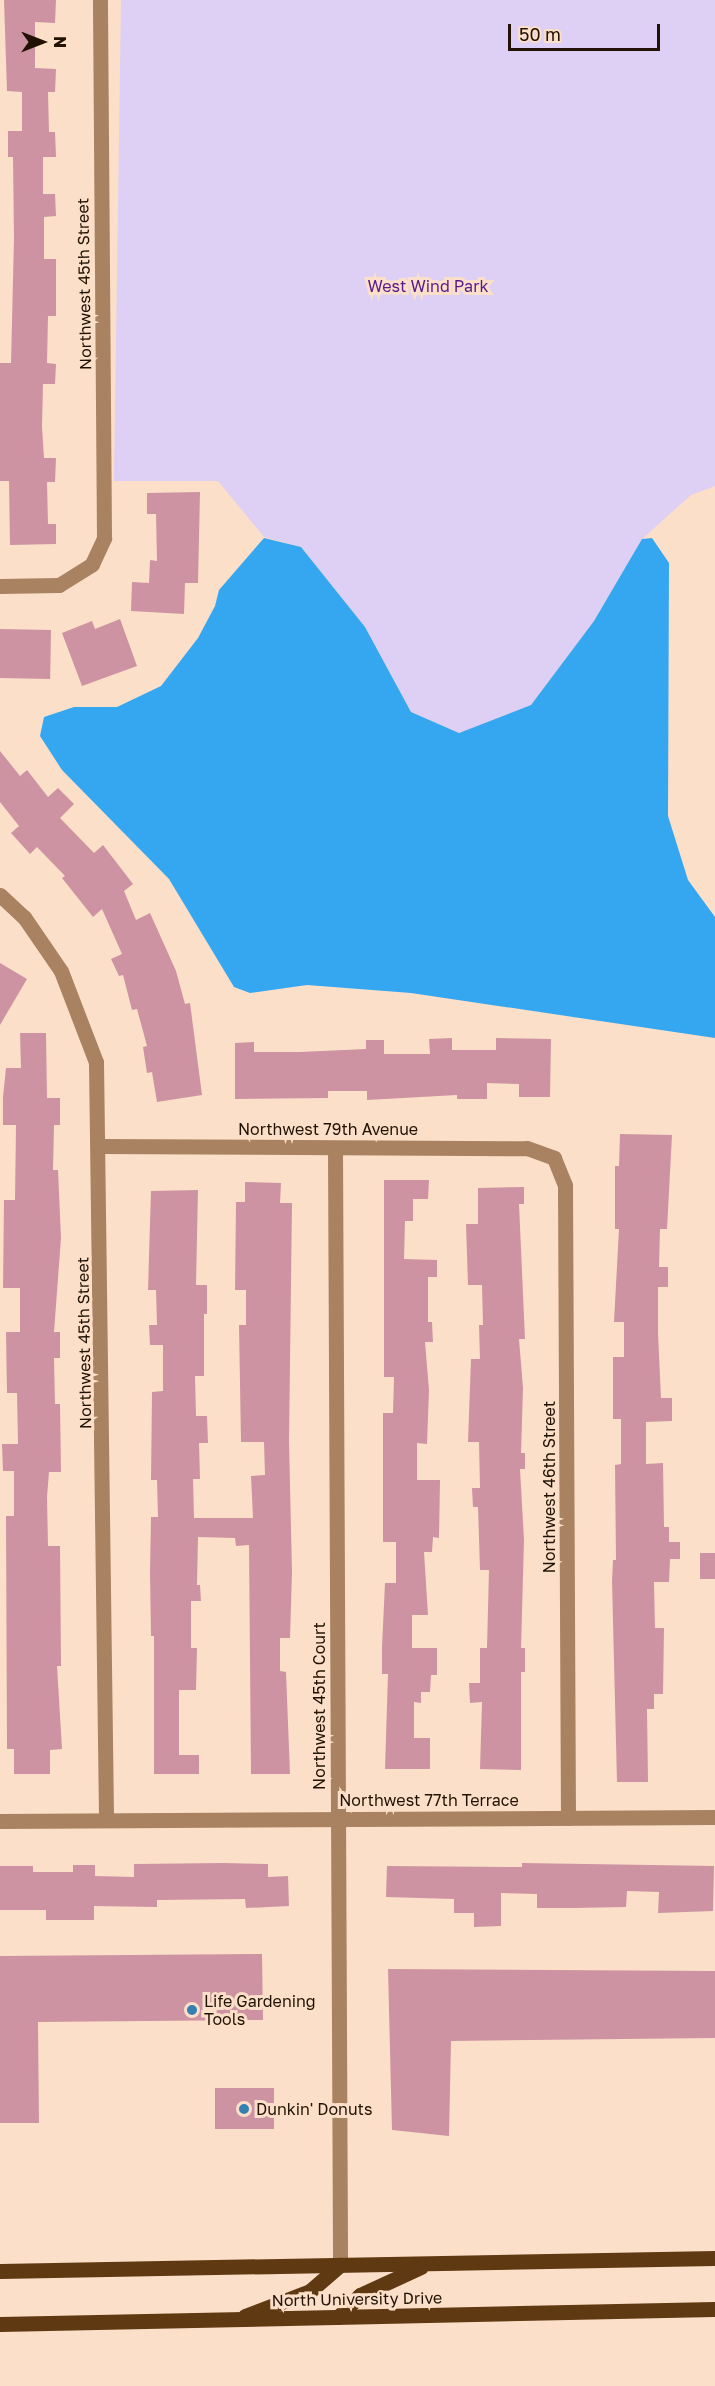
<!DOCTYPE html>
<html>
<head>
<meta charset="utf-8">
<style>
  body { margin:0 }
  #map { position:relative; width:715px; height:2386px; overflow:hidden; background:#fbdfc8; font-family:"Golos Text",sans-serif }
  div>[style] { position:absolute }
  .green>* { inset:0; background:#ddd0f4 }
  .water>* { inset:0; background:#35a7f1 }
  .building>* { inset:0; background:#cd93a2; transform-origin:0 0 }
  .minor>* { height:15px; margin:-7.5px; padding:0 7.5px; transform-origin:7.5px; border-radius:7.5px; background:#a88261 }
  .major>* { height:15px; margin:-7.5px; padding:0 7.5px; transform-origin:7.5px; border-radius:7.5px; background:#5f3912 }
  .dots>* { width:16px; height:16px; translate:-50% -50%; box-sizing:border-box; border:3px solid #fbdfc8; border-radius:50% }
  span { translate:-50% -50%; white-space:nowrap; text-align:center; line-height:1.15; -webkit-text-stroke:6px #fbdfc8; paint-order:stroke }
  .street-label { font-size:16px; color:#211204 }
  .park-label { font-size:16px; color:#57198e }
  .poi-label { font-size:16px; color:#211204 }
  .left { translate:0 -50%; text-align:left }
  .north { position:absolute; left:12px; top:12px; width:60px; height:60px; -webkit-text-stroke:4px #fbdfc8; paint-order:stroke; rotate:90deg; font-size:16px; font-weight:700; line-height:24px; text-align:center; color:#211204 }
  .north::after { content:''; display:block; margin:auto; width:21px; height:27px; background:#211204; clip-path:polygon(50% 0,100% 100%,50% 72%,0 100%) }
  .scale { position:absolute; left:508px; top:24px; width:152px; height:27px; box-sizing:border-box; border:3px solid #211204; border-top:0; padding-left:8px; font-size:18px; line-height:21px; white-space:nowrap; color:#211204; -webkit-text-stroke:4px #fbdfc8; paint-order:stroke }
</style>
</head>
<body>
<div id="map">
  <div class="green">
    <div style="clip-path:polygon(121px 0,715px 0,715px 486px,691px 495px,642px 539px,594px 621px,531px 705px,459px 733px,411px 712px,365px 627px,301px 547px,264px 537px,218px 481px,114px 481px)"></div>
  </div>
  <div class="water">
    <div style="clip-path:polygon(264px 538px,301px 547px,365px 627px,411px 712px,459px 733px,531px 705px,594px 621px,642px 539px,652px 538px,669px 563px,668px 816px,688px 880px,715px 917px,715px 1038px,411px 993px,307px 985px,250px 993px,234px 987px,169px 879px,62px 770px,40px 736px,44px 717px,74px 707px,117px 707px,161px 686px,198px 638px,215px 606px,219px 590px)"></div>
  </div>
  <div class="building">
    <div style="clip-path:polygon(4px 0,56px 0,55px 23px,35px 22px,35px 68px,56px 69px,55px 92px,48px 92px,49px 132px,55px 132px,56px 157px,43px 157px,43px 194px,55px 194px,56px 216px,44px 217px,44px 259px,56px 259px,56px 316px,48px 316px,47px 363px,56px 364px,55px 384px,43px 384px,42px 427px,44px 458px,56px 458px,55px 482px,47px 482px,48px 524px,56px 524px,56px 544px,10px 545px,9px 481px,0 481px,0 363px,11px 363px,14px 238px,13px 157px,8px 157px,8px 131px,22px 131px,22px 92px,7px 91px)"></div>
    <div style="clip-path:polygon(200px 492px,198px 583px,185px 583px,184px 614px,131px 611px,132px 582px,149px 583px,150px 560px,157px 561px,156px 514px,147px 514px,147px 493px)"></div>
    <div style="clip-path:polygon(120px 619px,137px 666px,82px 686px,62px 633px,92px 621px,95px 629px)"></div>
    <div style="left:0;top:629px;width:51px;height:49px;rotate:1deg"></div>
    <div style="clip-path:polygon(0 751px,20px 776px,27px 770px,48px 797px,58px 788px,74px 804px,60px 818px,94px 853px,103px 845px,133px 884px,124px 891px,136px 920px,150px 913px,176px 971px,185px 1004px,190px 1003px,202px 1095px,157px 1102px,152px 1072px,147px 1073px,143px 1047px,147px 1046px,137px 1009px,132px 1010px,123px 975px,119px 976px,111px 959px,122px 954px,102px 909px,93px 917px,62px 878px,65px 876px,37px 847px,30px 854px,11px 833px,19px 826px,0 802px)"></div>
    <div style="clip-path:polygon(0 963px,27px 979px,0 1025px)"></div>
    <div style="clip-path:polygon(20px 1033px,46px 1033px,47px 1098px,60px 1098px,60px 1125px,54px 1125px,53px 1170px,58px 1170px,61px 1238px,54px 1332px,60px 1332px,60px 1358px,54px 1358px,55px 1404px,60px 1404px,61px 1472px,49px 1472px,47px 1497px,48px 1546px,60px 1546px,61px 1666px,57px 1666px,62px 1749px,50px 1750px,50px 1774px,14px 1774px,14px 1749px,7px 1749px,6px 1516px,14px 1516px,14px 1471px,3px 1471px,2px 1444px,18px 1444px,17px 1393px,7px 1393px,6px 1332px,20px 1332px,20px 1288px,3px 1288px,4px 1200px,15px 1200px,16px 1125px,3px 1125px,3px 1097px,6px 1068px,21px 1068px)"></div>
    <div style="clip-path:polygon(452px 1038px,452px 1050px,496px 1050px,496px 1038px,551px 1039px,550px 1097px,519px 1097px,519px 1084px,487px 1083px,487px 1099px,457px 1099px,457px 1095px,367px 1100px,367px 1091px,328px 1091px,328px 1098px,235px 1099px,235px 1043px,254px 1042px,254px 1052px,300px 1052px,366px 1049px,366px 1040px,384px 1040px,384px 1054px,430px 1054px,429px 1039px)"></div>
    <div style="clip-path:polygon(620px 1134px,672px 1135px,667px 1229px,660px 1229px,659px 1267px,668px 1267px,668px 1287px,658px 1287px,658px 1333px,661px 1398px,672px 1398px,672px 1421px,646px 1422px,646px 1464px,663px 1463px,664px 1527px,669px 1527px,669px 1542px,680px 1542px,680px 1559px,670px 1559px,669px 1582px,654px 1582px,655px 1628px,664px 1628px,663px 1694px,654px 1694px,654px 1709px,647px 1709px,648px 1782px,617px 1782px,612px 1581px,613px 1560px,616px 1560px,615px 1465px,621px 1464px,621px 1419px,613px 1419px,613px 1357px,624px 1357px,624px 1322px,614px 1322px,619px 1229px,615px 1229px,615px 1166px,619px 1166px)"></div>
    <div style="clip-path:polygon(384px 1180px,429px 1180px,428px 1199px,413px 1199px,413px 1221px,405px 1221px,404px 1259px,437px 1260px,437px 1277px,428px 1277px,428px 1322px,432px 1322px,433px 1342px,425px 1342px,429px 1390px,427px 1444px,417px 1443px,417px 1480px,440px 1480px,439px 1538px,433px 1537px,432px 1552px,424px 1552px,428px 1615px,412px 1615px,412px 1648px,437px 1648px,437px 1675px,431px 1675px,430px 1692px,421px 1692px,421px 1703px,414px 1702px,414px 1738px,430px 1738px,430px 1769px,385px 1769px,388px 1674px,382px 1674px,382px 1647px,385px 1583px,396px 1583px,396px 1542px,383px 1542px,383px 1413px,393px 1413px,394px 1377px,384px 1377px)"></div>
    <div style="clip-path:polygon(245px 1182px,281px 1183px,280px 1203px,292px 1203px,289px 1441px,292px 1572px,290px 1638px,280px 1638px,280px 1671px,286px 1672px,290px 1774px,251px 1774px,249px 1545px,236px 1546px,235px 1538px,198px 1537px,197px 1585px,200px 1585px,201px 1601px,191px 1601px,191px 1648px,197px 1648px,196px 1690px,179px 1690px,179px 1755px,199px 1755px,199px 1774px,154px 1774px,154px 1636px,151px 1636px,150px 1573px,151px 1517px,158px 1517px,157px 1480px,151px 1480px,152px 1392px,163px 1391px,163px 1345px,150px 1345px,149px 1325px,157px 1325px,156px 1290px,148px 1290px,151px 1191px,198px 1190px,196px 1285px,207px 1285px,207px 1314px,204px 1314px,204px 1376px,195px 1376px,196px 1416px,207px 1416px,208px 1443px,199px 1443px,200px 1479px,193px 1479px,194px 1518px,253px 1518px,251px 1476px,265px 1475px,264px 1442px,241px 1442px,239px 1325px,246px 1325px,246px 1290px,235px 1290px,236px 1202px,245px 1202px)"></div>
    <div style="clip-path:polygon(524px 1187px,524px 1204px,519px 1204px,525px 1339px,519px 1339px,523px 1388px,521px 1453px,525px 1453px,525px 1469px,520px 1469px,524px 1540px,521px 1648px,525px 1648px,525px 1672px,521px 1672px,521px 1770px,480px 1769px,482px 1702px,470px 1703px,469px 1683px,480px 1683px,480px 1648px,487px 1648px,489px 1570px,480px 1570px,478px 1507px,473px 1507px,472px 1488px,480px 1488px,479px 1442px,468px 1442px,471px 1359px,480px 1359px,479px 1325px,483px 1325px,482px 1285px,468px 1285px,466px 1224px,478px 1224px,478px 1188px)"></div>
    <div style="left:700px;top:1553px;width:15px;height:26px"></div>
    <div style="clip-path:polygon(223px 1863px,268px 1864px,268px 1877px,288px 1876px,289px 1906px,246px 1908px,245px 1899px,157px 1900px,157px 1907px,94px 1906px,94px 1920px,46px 1920px,46px 1910px,0 1910px,0 1866px,33px 1866px,33px 1872px,73px 1872px,73px 1865px,95px 1865px,95px 1876px,134px 1877px,134px 1864px)"></div>
    <div style="clip-path:polygon(522px 1863px,714px 1866px,713px 1911px,658px 1913px,659px 1892px,627px 1891px,626px 1907px,574px 1908px,537px 1908px,537px 1894px,501px 1893px,501px 1926px,474px 1927px,474px 1913px,454px 1913px,454px 1899px,386px 1897px,387px 1866px,522px 1867px)"></div>
    <div style="clip-path:polygon(262px 1954px,263px 2020px,38px 2022px,39px 2123px,0 2123px,0 1956px)"></div>
    <div style="clip-path:polygon(388px 1969px,715px 1971px,715px 2038px,451px 2041px,449px 2136px,392px 2130px)"></div>
    <div style="left:215px;top:2088px;width:59px;height:41px"></div>
  </div>
  <div class="minor">
    <div style="left:0;top:586px;width:59px;rotate:-1deg"></div>
    <div style="left:59px;top:585px;width:39px;rotate:-32deg"></div>
    <div style="left:92px;top:564px;width:29px;rotate:-65deg"></div>
    <div style="left:104px;top:538px;width:538px;rotate:-90.43deg"></div>
    <div style="left:0;top:895px;width:33px;rotate:43deg"></div>
    <div style="left:24px;top:917px;width:65px;rotate:55.6deg"></div>
    <div style="left:61px;top:971px;width:97px;rotate:69deg"></div>
    <div style="left:96px;top:1062px;width:758px;rotate:89.24deg"></div>
    <div style="left:100px;top:1146px;width:427px;rotate:0.3deg"></div>
    <div style="left:527px;top:1148px;width:29px;rotate:20deg"></div>
    <div style="left:554px;top:1158px;width:29px;rotate:68deg"></div>
    <div style="left:565px;top:1185px;width:633px;rotate:89.73deg"></div>
    <div style="left:335px;top:1148px;width:1117px;rotate:89.74deg"></div>
    <div style="left:0;top:1821px;width:715px;rotate:-0.32deg"></div>
  </div>
  <div class="major">
    <div style="left:0;top:2271px;width:715px;rotate:-1.04deg"></div>
    <div style="left:245px;top:2316px;width:70px;rotate:-21deg"></div>
    <div style="left:310px;top:2291px;width:40px;rotate:-41deg"></div>
    <div style="left:338px;top:2317px;width:31px;rotate:-45deg"></div>
    <div style="left:360px;top:2295px;width:67px;rotate:-24.7deg"></div>
    <div style="left:0;top:2324px;width:715px;rotate:-1.2deg"></div>
  </div>
  <div class="dots">
    <div style="left:192px;top:2010px;background:#3580b3"></div>
    <div style="left:244px;top:2109px;background:#3580b3"></div>
  </div>
  <div class="street-label">
    <span style="left:84px;top:284px;rotate:-91deg">Northwest 45th Street</span>
    <span style="left:328px;top:1129px">Northwest 79th Avenue</span>
    <span style="left:84px;top:1343px;rotate:-91deg">Northwest 45th Street</span>
    <span style="left:549px;top:1487px;rotate:-90deg">Northwest 46th Street</span>
    <span style="left:319px;top:1706px;rotate:-90deg">Northwest 45th Court</span>
    <span style="left:429px;top:1800px">Northwest 77th Terrace</span>
    <span style="left:357px;top:2299px;rotate:-1deg">North University Drive</span>
  </div>
  <div class="park-label">
    <span style="left:428px;top:286px">West Wind Park</span>
  </div>
  <div class="poi-label">
    <span class="left" style="left:204px;top:2010px">Life Gardening<br>Tools</span>
    <span class="left" style="left:256px;top:2109px">Dunkin' Donuts</span>
  </div>
  <div class="north">N</div>
  <div class="scale">50 m</div>
</div>
</body>
</html>
